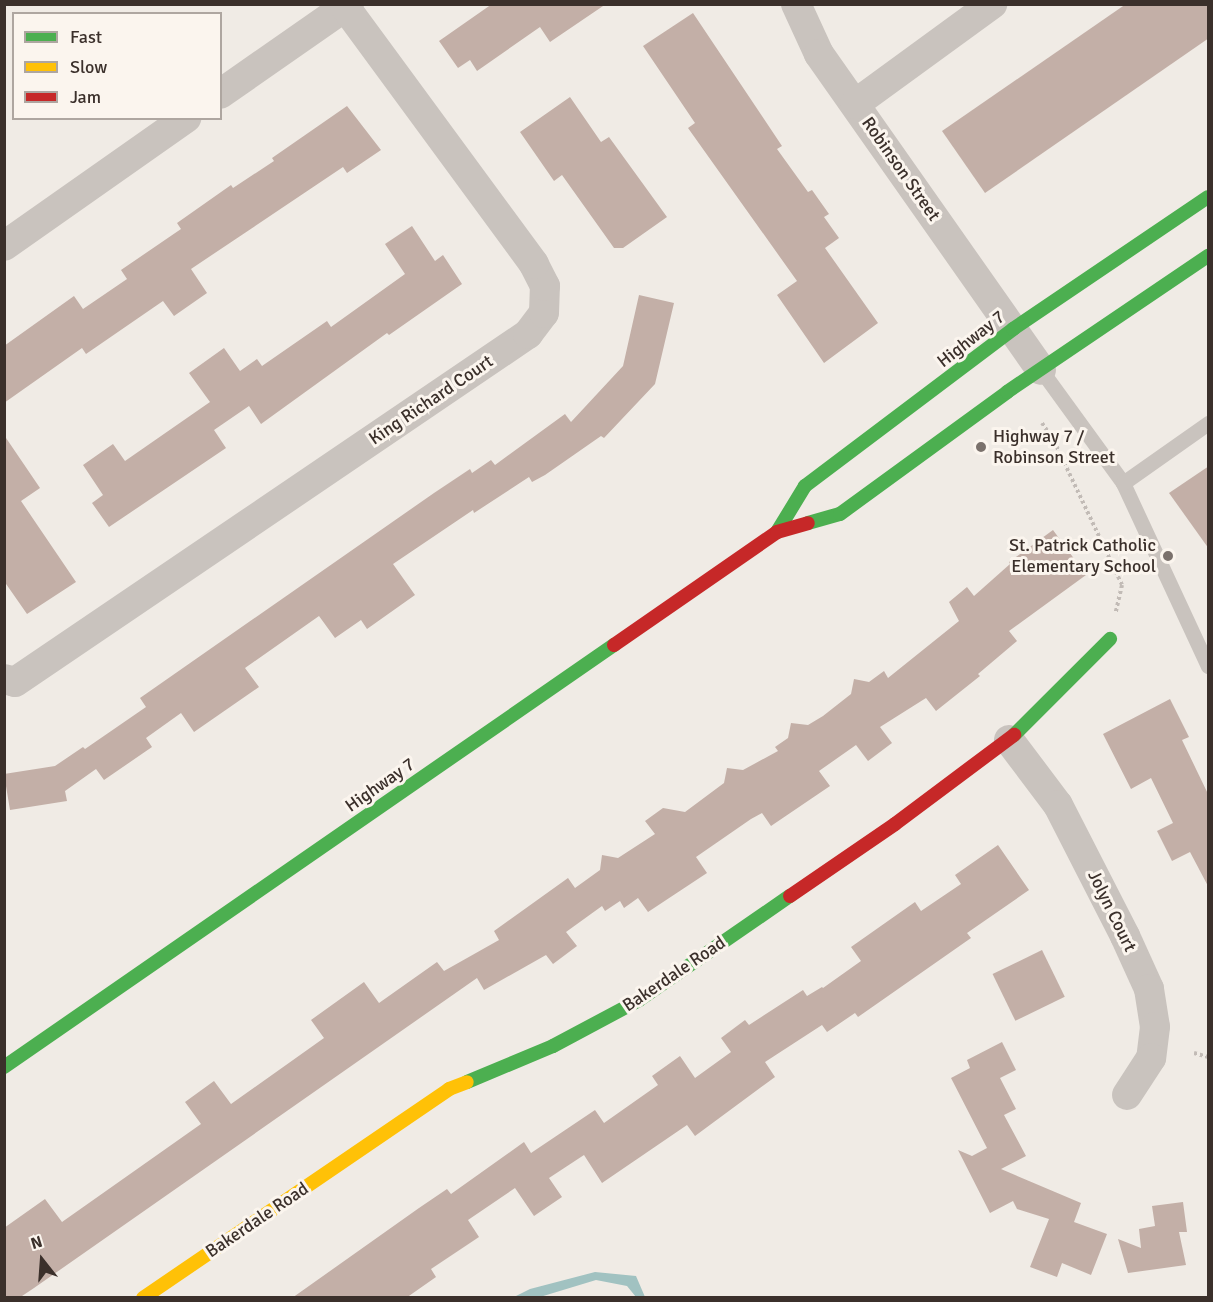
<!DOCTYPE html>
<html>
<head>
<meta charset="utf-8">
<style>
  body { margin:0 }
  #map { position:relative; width:1213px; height:1302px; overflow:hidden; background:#f0ebe5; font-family:Signika,sans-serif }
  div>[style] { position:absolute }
  .water>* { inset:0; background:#a1c2c1 }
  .building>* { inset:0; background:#c3afa7; transform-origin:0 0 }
  .path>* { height:4px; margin-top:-2px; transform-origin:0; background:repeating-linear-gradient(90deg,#c2bbb6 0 3px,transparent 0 6px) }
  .lane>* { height:15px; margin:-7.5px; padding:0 7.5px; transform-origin:7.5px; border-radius:7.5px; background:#c9c3be }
  .street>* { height:30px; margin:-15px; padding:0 15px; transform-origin:15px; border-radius:15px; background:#c9c3be }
  .fast>* { height:14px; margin:-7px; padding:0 7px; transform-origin:7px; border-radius:7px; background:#4caf50 }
  .slow>* { height:14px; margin:-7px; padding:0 7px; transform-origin:7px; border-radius:7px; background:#ffc107 }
  .jam>* { height:14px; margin:-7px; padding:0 7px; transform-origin:7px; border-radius:7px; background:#c62828 }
  .dots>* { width:16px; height:16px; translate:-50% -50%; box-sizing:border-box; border:3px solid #fbf5ee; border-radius:50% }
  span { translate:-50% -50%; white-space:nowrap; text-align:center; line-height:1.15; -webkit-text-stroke:6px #fbf5ee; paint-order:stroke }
  .street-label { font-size:18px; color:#3b302b }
  .poi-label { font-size:18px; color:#3b302b }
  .left { translate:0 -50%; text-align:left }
  .right { translate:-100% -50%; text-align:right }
  .frame { position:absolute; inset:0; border:6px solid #3b302b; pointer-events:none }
  .legend { position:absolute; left:12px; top:12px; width:210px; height:108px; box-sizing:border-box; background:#fbf5ee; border:2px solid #aea6a0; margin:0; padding:8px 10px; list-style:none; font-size:18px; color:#3b302b }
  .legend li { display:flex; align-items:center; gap:12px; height:30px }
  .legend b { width:30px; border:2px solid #aea6a0 }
  .north { position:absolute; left:12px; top:1230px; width:60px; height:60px; -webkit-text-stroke:4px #fbf5ee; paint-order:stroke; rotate:343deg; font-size:16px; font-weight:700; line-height:24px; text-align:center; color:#3b302b }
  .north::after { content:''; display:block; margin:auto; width:21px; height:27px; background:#3b302b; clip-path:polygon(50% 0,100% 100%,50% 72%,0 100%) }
</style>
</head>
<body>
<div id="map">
  <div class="water">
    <div style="clip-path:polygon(595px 1272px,636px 1276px,645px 1297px,636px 1297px,627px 1286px,596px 1280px,540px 1297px,514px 1297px,530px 1289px)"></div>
  </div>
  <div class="building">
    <div style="clip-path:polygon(492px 4px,606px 4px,550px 42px,540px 27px,477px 71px,470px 60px,458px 68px,439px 41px)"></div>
    <div style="clip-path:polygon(1126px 4px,1209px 4px,1209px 38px,985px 193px,942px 131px)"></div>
    <div style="clip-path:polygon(693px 13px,782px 146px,777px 149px,808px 192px,812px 190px,829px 214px,824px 217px,839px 238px,825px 248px,878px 323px,824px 363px,777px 295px,797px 281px,688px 128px,695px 123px,643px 46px)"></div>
    <div style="clip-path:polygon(570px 97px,601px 142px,609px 137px,667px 217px,623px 248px,614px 248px,562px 175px,554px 181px,520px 132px)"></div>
    <div style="clip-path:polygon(347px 106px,381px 150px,347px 173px,343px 167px,191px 269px,207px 293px,174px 316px,163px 301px,86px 354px,82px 348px,4px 403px,4px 346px,74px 296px,83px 309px,127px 279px,121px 270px,181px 229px,177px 223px,231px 185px,233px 188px,274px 161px,272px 158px)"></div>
    <div style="clip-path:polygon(412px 226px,435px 261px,443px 255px,462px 284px,389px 335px,387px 333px,261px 424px,249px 406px,214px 430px,226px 448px,109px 527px,92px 503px,103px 495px,83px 465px,113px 444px,125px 461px,210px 402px,189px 373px,224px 348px,240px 371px,257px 359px,262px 366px,327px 321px,331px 327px,405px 274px,385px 244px)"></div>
    <div style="clip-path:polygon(639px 295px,674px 303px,655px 384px,604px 438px,601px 436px,545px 475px,532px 482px,529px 477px,474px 513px,473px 510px,393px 564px,415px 595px,367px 629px,361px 620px,335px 638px,319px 616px,245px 668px,259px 687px,194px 732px,181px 713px,146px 738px,152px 747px,104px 780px,96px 769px,65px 791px,67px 801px,10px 810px,4px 774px,55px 766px,83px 747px,85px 749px,146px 707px,140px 698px,434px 493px,470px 469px,472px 473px,491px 460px,495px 465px,565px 414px,571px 422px,623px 366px)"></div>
    <div style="clip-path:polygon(4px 435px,40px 488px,21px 501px,76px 582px,27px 614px,4px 581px)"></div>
    <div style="clip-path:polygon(1209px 466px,1209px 549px,1169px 493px)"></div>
    <div style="clip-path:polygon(1053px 530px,1086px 575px,1009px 631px,1017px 641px,978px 674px,980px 676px,936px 711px,926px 698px,880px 727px,892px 743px,868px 761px,856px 745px,819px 771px,830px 786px,771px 826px,762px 813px,751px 819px,696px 857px,707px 873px,648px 912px,638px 898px,624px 908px,620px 901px,605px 911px,602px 906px,566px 932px,577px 946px,553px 964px,546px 955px,484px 990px,477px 978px,34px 1288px,19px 1298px,4px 1298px,4px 1228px,45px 1199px,62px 1222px,201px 1124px,185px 1102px,214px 1081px,231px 1104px,324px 1038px,311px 1020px,364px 982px,379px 1003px,437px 962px,444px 971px,499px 940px,494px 931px,568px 878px,575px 888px,600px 870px,602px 855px,618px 858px,655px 834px,645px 821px,663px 808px,685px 812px,724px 783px,727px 768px,743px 770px,778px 751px,775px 747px,788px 738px,791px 723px,808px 725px,823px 716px,851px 694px,854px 679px,869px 682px,884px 671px,888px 678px,959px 621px,949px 602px,967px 587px,974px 596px,1010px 564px,1009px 562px)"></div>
    <div style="clip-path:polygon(1170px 699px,1189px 737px,1182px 740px,1209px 796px,1209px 888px,1190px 852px,1172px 861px,1157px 831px,1173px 823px,1151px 778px,1131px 789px,1103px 734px)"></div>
    <div style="clip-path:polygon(998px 845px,1029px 890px,967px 933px,971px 938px,858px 1017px,855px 1013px,827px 1032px,822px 1025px,765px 1062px,775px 1077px,695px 1136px,687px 1125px,602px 1183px,584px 1155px,549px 1178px,562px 1197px,534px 1216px,515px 1188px,468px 1220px,479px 1237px,431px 1269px,436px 1277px,406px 1298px,292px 1298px,419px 1208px,447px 1189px,451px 1194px,524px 1142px,531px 1153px,595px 1110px,604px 1123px,658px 1085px,652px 1076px,680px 1056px,695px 1078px,731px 1052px,721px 1038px,745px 1020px,749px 1025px,803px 990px,807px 996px,822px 987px,823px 988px,861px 961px,851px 947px,915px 902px,921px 911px,961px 884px,955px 875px)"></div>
    <div style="left:1042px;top:950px;width:52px;height:55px;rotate:64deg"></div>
    <div style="clip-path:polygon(1002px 1042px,1016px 1070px,1000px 1078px,1016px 1109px,1004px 1115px,1026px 1156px,1001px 1169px,1081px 1203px,1074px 1222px,1107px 1234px,1091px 1275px,1062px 1263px,1057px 1277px,1030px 1267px,1049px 1219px,1017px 1209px,1013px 1201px,990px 1213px,958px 1150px,972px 1156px,987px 1148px,951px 1078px,970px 1068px,967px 1060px)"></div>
    <div style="clip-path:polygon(1183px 1202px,1187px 1232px,1179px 1232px,1186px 1265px,1128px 1273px,1118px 1239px,1141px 1248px,1139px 1229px,1155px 1226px,1152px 1206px)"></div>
  </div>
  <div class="path">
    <div style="left:1042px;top:423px;width:22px;rotate:56deg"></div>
    <div style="left:1054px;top:441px;width:159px;rotate:64.7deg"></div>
    <div style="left:1122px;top:585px;width:28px;rotate:103deg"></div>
    <div style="left:1194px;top:1053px;width:15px;rotate:16deg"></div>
  </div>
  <div class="lane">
    <div style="left:1041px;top:370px;width:140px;rotate:54deg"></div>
    <div style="left:1123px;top:483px;width:202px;rotate:65.1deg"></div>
    <div style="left:1123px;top:483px;width:104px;rotate:-35.2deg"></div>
  </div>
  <div class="street">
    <div style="left:796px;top:4px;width:55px;rotate:65.3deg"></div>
    <div style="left:819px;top:54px;width:386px;rotate:54.9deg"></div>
    <div style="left:220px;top:94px;width:157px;rotate:-34.9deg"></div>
    <div style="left:855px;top:104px;width:170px;rotate:-36.1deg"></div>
    <div style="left:4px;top:246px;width:223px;rotate:-35.1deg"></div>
    <div style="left:4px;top:679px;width:11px;rotate:15deg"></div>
    <div style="left:15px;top:682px;width:620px;rotate:-34.15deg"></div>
    <div style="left:528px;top:334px;width:26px;rotate:-53deg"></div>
    <div style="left:544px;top:313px;width:27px;rotate:-88deg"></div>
    <div style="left:545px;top:286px;width:25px;rotate:-117deg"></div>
    <div style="left:534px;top:264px;width:319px;rotate:-126.3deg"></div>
    <div style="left:1009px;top:740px;width:81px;rotate:53deg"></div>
    <div style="left:1058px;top:805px;width:147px;rotate:62.9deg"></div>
    <div style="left:1125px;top:936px;width:58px;rotate:65.6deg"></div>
    <div style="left:1149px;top:989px;width:38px;rotate:81deg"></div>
    <div style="left:1155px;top:1027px;width:31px;rotate:97deg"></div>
    <div style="left:1151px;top:1058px;width:44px;rotate:123deg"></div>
  </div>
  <div class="fast">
    <div style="left:808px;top:523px;width:33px;rotate:-16deg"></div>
    <div style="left:840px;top:514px;width:207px;rotate:-36.1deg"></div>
    <div style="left:1007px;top:392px;width:243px;rotate:-34.1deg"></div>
    <div style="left:777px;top:532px;width:54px;rotate:-58.7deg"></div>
    <div style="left:805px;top:486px;width:261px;rotate:-37deg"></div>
    <div style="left:1013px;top:329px;width:235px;rotate:-34.1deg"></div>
    <div style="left:1014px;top:735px;width:136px;rotate:-45deg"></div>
    <div style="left:4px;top:1067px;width:742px;rotate:-34.68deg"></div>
    <div style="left:467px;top:1082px;width:93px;rotate:-22.7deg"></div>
    <div style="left:553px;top:1046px;width:98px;rotate:-28.1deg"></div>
    <div style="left:639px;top:1000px;width:183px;rotate:-34.6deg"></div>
  </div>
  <div class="slow">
    <div style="left:143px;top:1298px;width:371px;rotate:-34.3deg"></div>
    <div style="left:449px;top:1089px;width:19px;rotate:-21deg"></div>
  </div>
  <div class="jam">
    <div style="left:614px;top:645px;width:198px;rotate:-34.7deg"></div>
    <div style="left:777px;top:532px;width:32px;rotate:-16deg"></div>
    <div style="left:790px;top:896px;width:127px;rotate:-34.4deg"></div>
    <div style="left:895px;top:824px;width:149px;rotate:-36.8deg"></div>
  </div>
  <div class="dots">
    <div style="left:981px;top:447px;background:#7a716c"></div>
    <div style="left:1168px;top:556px;background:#7a716c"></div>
  </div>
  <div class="street-label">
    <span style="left:901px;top:169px;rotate:55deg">Robinson Street</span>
    <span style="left:971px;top:339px;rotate:-38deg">Highway 7</span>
    <span style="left:431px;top:400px;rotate:-34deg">King Richard Court</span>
    <span style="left:380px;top:785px;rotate:-35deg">Highway 7</span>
    <span style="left:1112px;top:911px;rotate:64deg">Jolyn Court</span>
    <span style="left:674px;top:974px;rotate:-34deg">Bakerdale Road</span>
    <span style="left:257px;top:1220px;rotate:-34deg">Bakerdale Road</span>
  </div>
  <div class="poi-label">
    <span class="left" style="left:993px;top:447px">Highway 7 /<br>Robinson Street</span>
    <span class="right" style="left:1156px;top:556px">St. Patrick Catholic<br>Elementary School</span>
  </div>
  <div class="frame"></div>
  <ul class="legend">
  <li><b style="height:8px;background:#4caf50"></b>Fast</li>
  <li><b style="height:8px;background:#ffc107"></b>Slow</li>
  <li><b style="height:8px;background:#c62828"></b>Jam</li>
  </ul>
  <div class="north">N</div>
</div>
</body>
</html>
